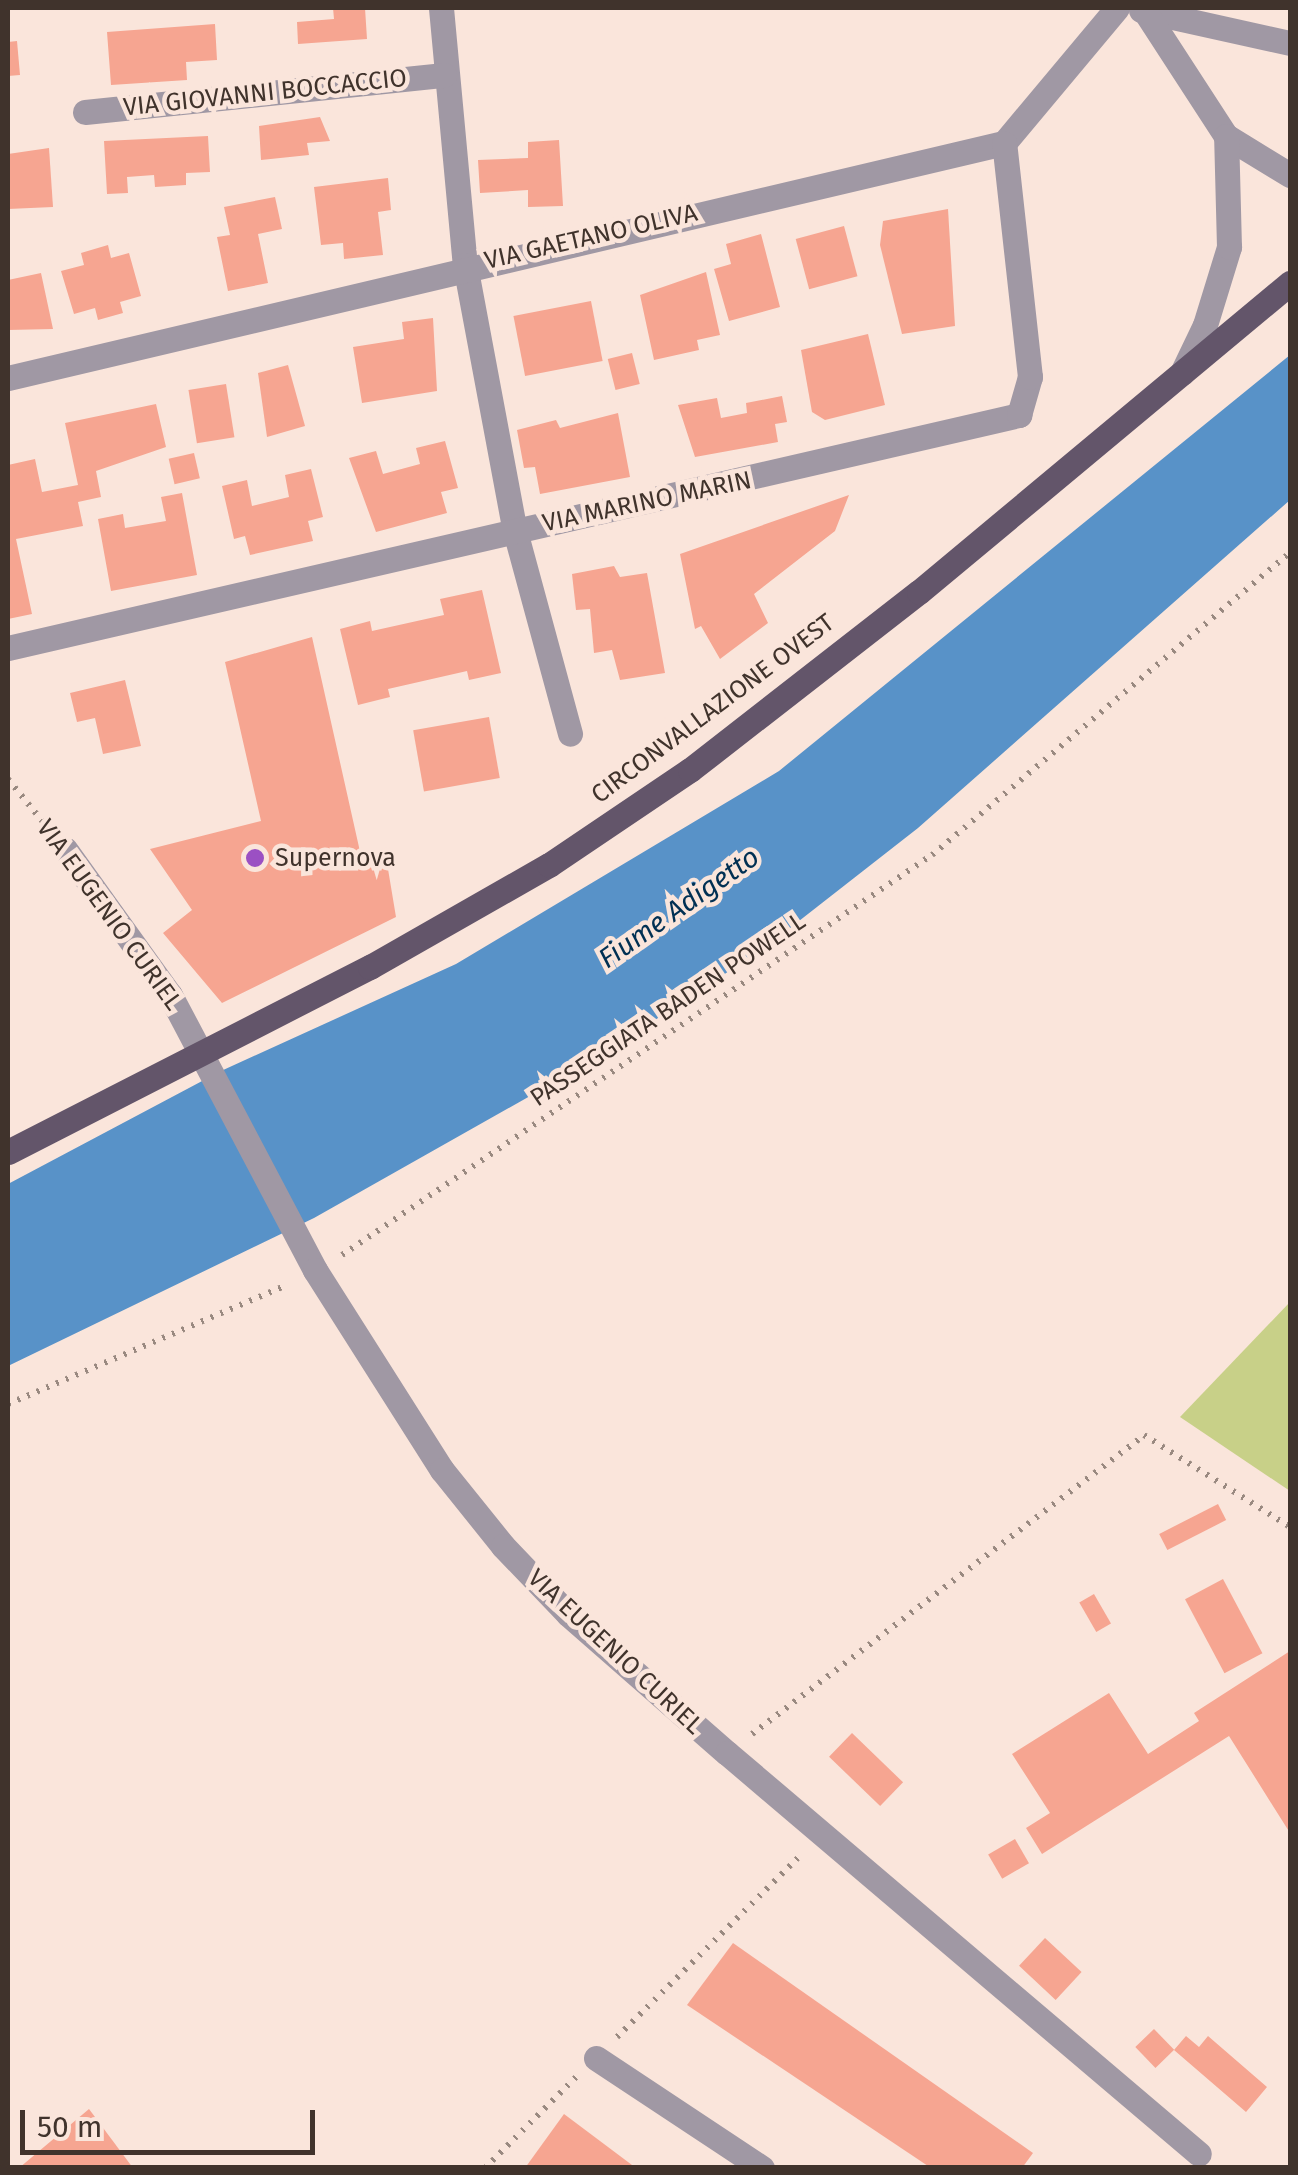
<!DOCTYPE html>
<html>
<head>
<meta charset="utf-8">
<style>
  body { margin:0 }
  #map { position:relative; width:1298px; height:2175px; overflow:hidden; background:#fae5db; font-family:"Fira Sans",sans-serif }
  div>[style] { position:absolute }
  .green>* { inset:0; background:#c8d088 }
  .water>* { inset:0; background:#5892c8 }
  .building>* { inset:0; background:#f6a591; transform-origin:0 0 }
  .path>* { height:6px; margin-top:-3px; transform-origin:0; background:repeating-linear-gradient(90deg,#998980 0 2.5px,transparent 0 10.5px) }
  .minor>* { height:25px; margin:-12.5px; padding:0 12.5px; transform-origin:12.5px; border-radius:12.5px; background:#a098a4 }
  .major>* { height:25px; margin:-12.5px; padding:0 12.5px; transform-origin:12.5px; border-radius:12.5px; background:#63556a }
  .dots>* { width:28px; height:28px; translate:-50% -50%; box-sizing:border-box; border:5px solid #fae5db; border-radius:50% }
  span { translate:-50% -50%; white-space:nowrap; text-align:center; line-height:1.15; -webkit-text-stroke:9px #fae5db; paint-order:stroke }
  .street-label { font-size:25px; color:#40332c }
  .poi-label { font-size:25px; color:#40332c }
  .left { translate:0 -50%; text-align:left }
  .water-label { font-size:28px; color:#013053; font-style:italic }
  .frame { position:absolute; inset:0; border:10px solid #40332c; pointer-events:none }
  .scale { position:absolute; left:20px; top:2110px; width:295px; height:45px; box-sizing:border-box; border:5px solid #40332c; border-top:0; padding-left:12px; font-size:30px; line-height:35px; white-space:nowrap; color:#40332c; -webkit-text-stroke:8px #fae5db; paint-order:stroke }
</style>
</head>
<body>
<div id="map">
  <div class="green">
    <div style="clip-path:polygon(1290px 1302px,1290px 1491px,1180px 1417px)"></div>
  </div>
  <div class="water">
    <div style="clip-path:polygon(1290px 355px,1290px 500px,918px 828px,767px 946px,599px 1057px,314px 1218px,8px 1366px,8px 1184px,221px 1071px,456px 964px,779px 771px)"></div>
  </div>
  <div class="building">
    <div style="clip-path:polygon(333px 8px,365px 8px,367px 39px,298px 44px,297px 22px,334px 19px)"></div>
    <div style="clip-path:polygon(215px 24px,217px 60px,186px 62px,187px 80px,111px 85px,107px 32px)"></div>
    <div style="clip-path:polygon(17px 41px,20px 75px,8px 76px,8px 42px)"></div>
    <div style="clip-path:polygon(320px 117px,330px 141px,307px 143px,309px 155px,261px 160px,259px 126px)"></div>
    <div style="clip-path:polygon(208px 136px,210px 172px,186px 173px,186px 185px,155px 187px,154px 175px,127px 177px,128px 193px,107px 194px,104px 141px)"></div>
    <div style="clip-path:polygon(559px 140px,563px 206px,528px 207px,528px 190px,480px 193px,478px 160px,528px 158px,528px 142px)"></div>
    <div style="clip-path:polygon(49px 148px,53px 207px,8px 209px,8px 154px)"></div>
    <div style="clip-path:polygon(388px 178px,391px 210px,378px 212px,383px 255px,344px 259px,343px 243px,321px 245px,314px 187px)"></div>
    <div style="clip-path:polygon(275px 197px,282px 229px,258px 234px,268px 283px,228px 291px,217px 237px,230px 235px,224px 207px)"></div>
    <div style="clip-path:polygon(948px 209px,955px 326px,902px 334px,880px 245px,883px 221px)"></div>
    <div style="left:844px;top:226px;width:52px;height:50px;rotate:75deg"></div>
    <div style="clip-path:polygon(761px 234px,780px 307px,729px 321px,714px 269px,731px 264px,726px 244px)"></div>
    <div style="clip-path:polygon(108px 245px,111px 258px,129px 253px,141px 296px,120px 302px,123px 313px,98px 320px,95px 308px,74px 314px,61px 271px,84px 265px,81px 253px)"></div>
    <div style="clip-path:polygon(706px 272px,720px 335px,697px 340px,699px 350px,654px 360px,640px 295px)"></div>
    <div style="clip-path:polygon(41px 273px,53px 329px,8px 330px,8px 280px)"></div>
    <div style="left:591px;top:301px;width:61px;height:79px;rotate:79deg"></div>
    <div style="clip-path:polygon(433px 318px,437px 391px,362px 403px,353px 347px,404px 339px,402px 322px)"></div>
    <div style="clip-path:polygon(868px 334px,885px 405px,825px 420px,812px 412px,801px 350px)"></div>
    <div style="left:632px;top:353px;width:32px;height:25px;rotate:76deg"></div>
    <div style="clip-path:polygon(288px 365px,305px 426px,267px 437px,258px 373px)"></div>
    <div style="left:226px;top:384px;width:54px;height:38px;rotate:81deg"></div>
    <div style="clip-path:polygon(782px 396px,787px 422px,775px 424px,778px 442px,695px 457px,678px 405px,717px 398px,721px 418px,747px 413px,746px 403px)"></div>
    <div style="clip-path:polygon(156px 404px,166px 447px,96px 471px,101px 497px,78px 502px,83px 526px,16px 539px,32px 614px,8px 619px,8px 465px,35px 459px,42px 492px,78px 485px,65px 423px)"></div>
    <div style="clip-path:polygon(618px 413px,630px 477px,540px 494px,535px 467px,524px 468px,517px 430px,556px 420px,560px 428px)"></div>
    <div style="clip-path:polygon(445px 441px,458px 488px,441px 492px,447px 513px,376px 532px,349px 458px,376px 451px,383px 474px,420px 464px,416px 448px)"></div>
    <div style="left:194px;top:453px;width:26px;height:26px;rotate:77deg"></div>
    <div style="clip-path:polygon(311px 469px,323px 517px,308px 521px,313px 541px,250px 555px,245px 536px,234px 539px,222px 486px,247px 480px,252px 506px,289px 497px,285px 475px)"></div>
    <div style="clip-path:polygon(182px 493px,197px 575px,111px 591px,98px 519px,123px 514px,125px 528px,166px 521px,161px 497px)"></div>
    <div style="clip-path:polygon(849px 495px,835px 531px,754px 594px,768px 623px,720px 659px,701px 626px,695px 629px,680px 554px)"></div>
    <div style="clip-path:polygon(614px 566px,620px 577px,647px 573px,665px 673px,620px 680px,612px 650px,594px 653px,590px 609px,576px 610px,572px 574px)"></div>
    <div style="clip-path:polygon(482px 590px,501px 673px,469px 680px,467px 671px,388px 689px,390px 697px,358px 705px,340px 629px,370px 621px,372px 631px,444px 615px,440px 599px)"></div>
    <div style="clip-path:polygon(312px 637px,363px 865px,385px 851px,396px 917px,222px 1003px,163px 933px,192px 910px,150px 849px,261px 821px,225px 662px)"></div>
    <div style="clip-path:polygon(125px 680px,141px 746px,103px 754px,95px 718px,77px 722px,70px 693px)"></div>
    <div style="left:489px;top:717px;width:62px;height:77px;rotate:80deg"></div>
    <div style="left:1218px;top:1504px;width:18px;height:66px;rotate:63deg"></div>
    <div style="left:1223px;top:1579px;width:84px;height:43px;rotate:62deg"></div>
    <div style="left:1094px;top:1594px;width:34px;height:17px;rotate:60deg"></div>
    <div style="clip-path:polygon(1290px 1651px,1290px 1833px,1229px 1736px,1042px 1854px,1026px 1828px,1050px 1813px,1012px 1754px,1109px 1693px,1148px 1754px,1199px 1721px,1194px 1713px)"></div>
    <div style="left:852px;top:1733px;width:71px;height:33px;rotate:44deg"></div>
    <div style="left:1015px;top:1839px;width:28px;height:31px;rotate:60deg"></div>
    <div style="left:1045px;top:1938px;width:50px;height:38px;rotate:43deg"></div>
    <div style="clip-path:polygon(733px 1943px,1033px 2153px,1022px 2168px,931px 2168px,687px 2005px)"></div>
    <div style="left:1154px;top:2029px;width:29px;height:26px;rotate:46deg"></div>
    <div style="clip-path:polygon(1186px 2036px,1199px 2047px,1208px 2036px,1267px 2087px,1246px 2112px,1174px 2050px)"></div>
    <div style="clip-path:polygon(89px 2109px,133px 2168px,19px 2168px)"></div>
    <div style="clip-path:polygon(564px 2114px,636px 2168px,525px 2168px)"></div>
  </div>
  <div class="path">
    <div style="left:8px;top:779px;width:63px;rotate:50.8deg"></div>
    <div style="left:342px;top:1255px;width:713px;rotate:-34.14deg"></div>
    <div style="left:932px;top:855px;width:468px;rotate:-40.2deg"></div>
    <div style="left:8px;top:1404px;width:303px;rotate:-23.1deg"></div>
    <div style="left:752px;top:1734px;width:493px;rotate:-37.3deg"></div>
    <div style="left:1144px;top:1435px;width:173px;rotate:32.2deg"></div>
    <div style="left:617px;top:2037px;width:257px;rotate:-44.7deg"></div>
    <div style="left:485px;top:2168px;width:129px;rotate:-45deg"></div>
  </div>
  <div class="minor">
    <div style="left:441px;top:8px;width:258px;rotate:84.7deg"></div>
    <div style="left:465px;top:265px;width:271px;rotate:79.4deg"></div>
    <div style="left:515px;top:531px;width:210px;rotate:74.8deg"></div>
    <div style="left:1141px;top:10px;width:153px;rotate:12.5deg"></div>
    <div style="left:1146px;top:13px;width:147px;rotate:57deg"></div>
    <div style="left:1226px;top:136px;width:75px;rotate:31.4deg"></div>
    <div style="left:85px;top:112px;width:361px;rotate:-5.9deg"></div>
    <div style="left:1182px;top:373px;width:53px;rotate:-64.4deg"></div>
    <div style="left:1205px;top:325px;width:82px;rotate:-72.9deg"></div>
    <div style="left:1229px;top:247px;width:111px;rotate:-91.5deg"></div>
    <div style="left:8px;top:378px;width:1023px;rotate:-13.28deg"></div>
    <div style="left:1004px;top:143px;width:176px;rotate:-50.1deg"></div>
    <div style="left:8px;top:648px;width:1038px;rotate:-12.98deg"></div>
    <div style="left:1019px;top:415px;width:40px;rotate:-74deg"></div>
    <div style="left:1030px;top:377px;width:235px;rotate:-96.3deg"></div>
    <div style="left:65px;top:849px;width:180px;rotate:54.3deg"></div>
    <div style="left:170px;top:995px;width:311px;rotate:62.2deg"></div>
    <div style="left:315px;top:1270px;width:237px;rotate:57.6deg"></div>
    <div style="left:442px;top:1470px;width:97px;rotate:51.2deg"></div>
    <div style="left:503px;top:1546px;width:94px;rotate:46.3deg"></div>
    <div style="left:568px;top:1614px;width:211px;rotate:41.2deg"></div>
    <div style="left:727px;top:1753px;width:619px;rotate:40.35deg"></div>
    <div style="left:596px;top:2058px;width:199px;rotate:33.5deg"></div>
  </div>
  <div class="major">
    <div style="left:8px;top:1152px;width:407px;rotate:-27.1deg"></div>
    <div style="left:370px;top:967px;width:206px;rotate:-29.7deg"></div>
    <div style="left:549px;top:865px;width:170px;rotate:-34deg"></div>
    <div style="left:690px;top:770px;width:290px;rotate:-37.9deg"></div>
    <div style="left:919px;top:592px;width:483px;rotate:-39.8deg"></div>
  </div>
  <div class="dots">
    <div style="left:255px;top:858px;background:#9b50c3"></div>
  </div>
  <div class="street-label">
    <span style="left:265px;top:93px;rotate:-6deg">VIA GIOVANNI BOCCACCIO</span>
    <span style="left:591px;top:237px;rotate:-13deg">VIA GAETANO OLIVA</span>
    <span style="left:647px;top:502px;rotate:-12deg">VIA MARINO MARIN</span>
    <span style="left:713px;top:709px;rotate:-37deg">CIRCONVALLAZIONE OVEST</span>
    <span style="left:109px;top:915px;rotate:54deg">VIA EUGENIO CURIEL</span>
    <span style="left:668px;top:1010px;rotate:-34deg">PASSEGGIATA BADEN POWELL</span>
    <span style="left:615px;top:1652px;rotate:43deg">VIA EUGENIO CURIEL</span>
  </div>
  <div class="poi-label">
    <span class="left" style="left:275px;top:858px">Supernova</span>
  </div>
  <div class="water-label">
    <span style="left:679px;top:908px;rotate:-35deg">Fiume Adigetto</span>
  </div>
  <div class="frame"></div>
  <div class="scale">50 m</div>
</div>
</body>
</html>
